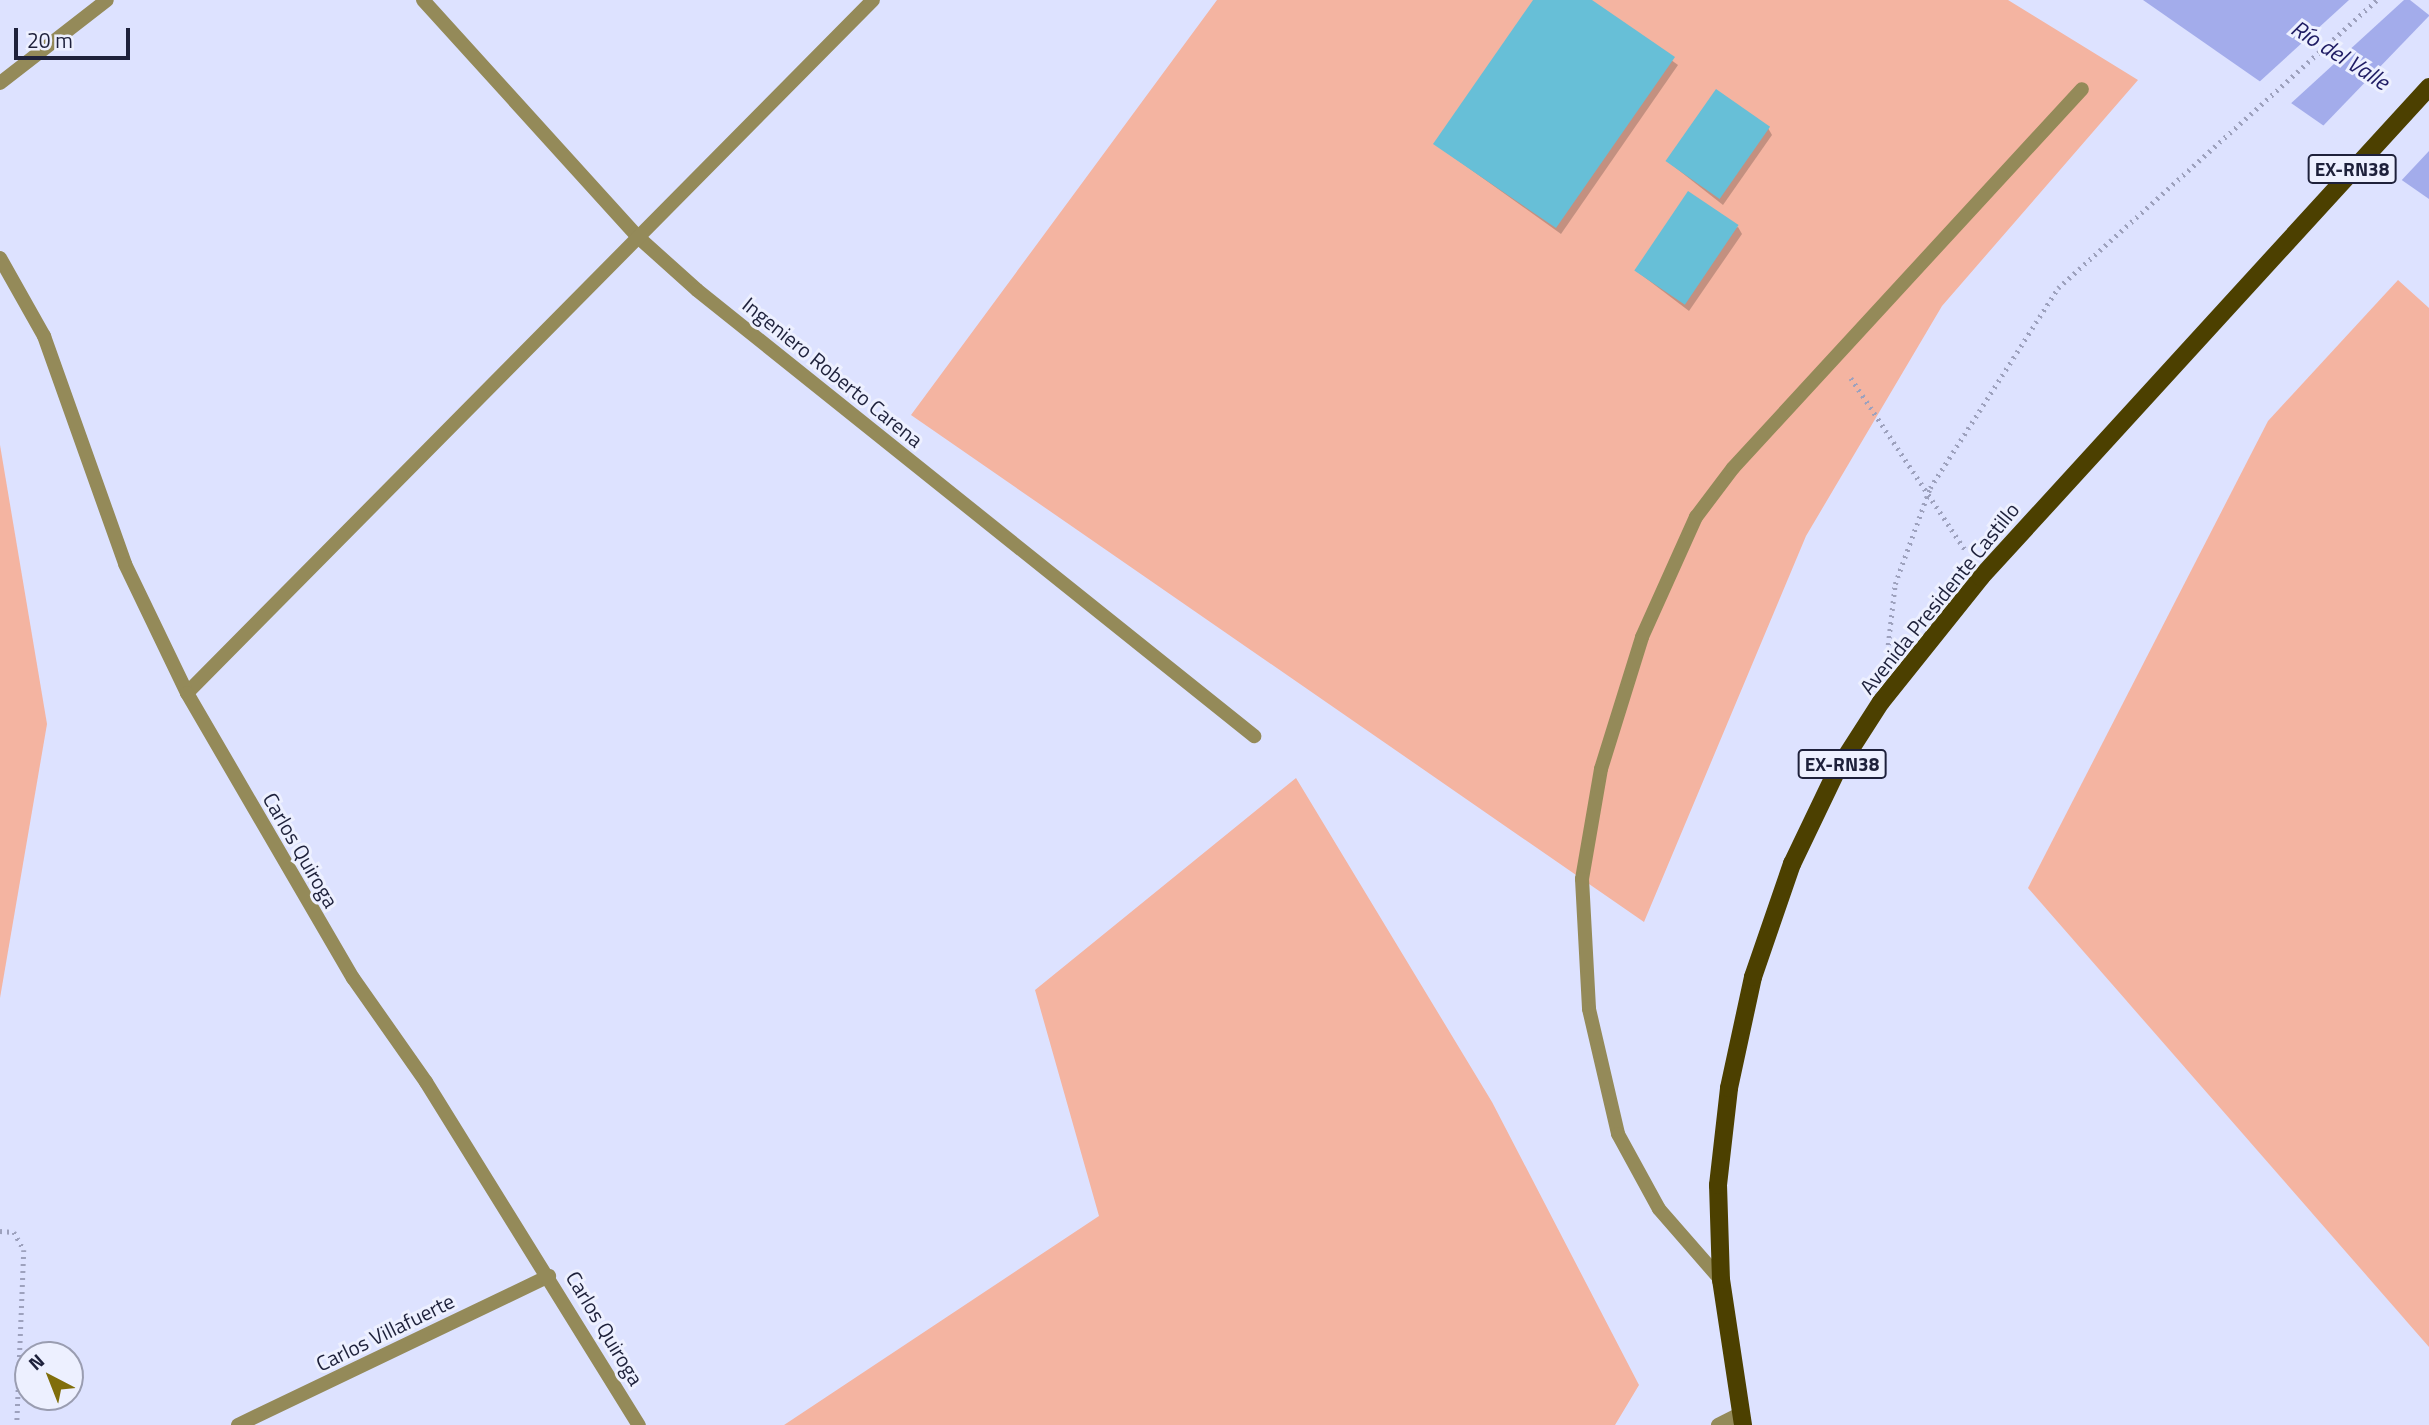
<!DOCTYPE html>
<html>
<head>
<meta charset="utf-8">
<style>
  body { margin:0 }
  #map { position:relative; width:2429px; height:1425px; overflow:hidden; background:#dde2ff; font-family:"Titillium Web",sans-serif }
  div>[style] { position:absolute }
  .green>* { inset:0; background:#f4b4a1 }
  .water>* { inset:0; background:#a3aceb }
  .pier>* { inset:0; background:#dde2ff }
  .shadow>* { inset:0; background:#0003 }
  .building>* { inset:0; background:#67bfd7; transform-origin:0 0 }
  .path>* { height:4.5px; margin-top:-2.25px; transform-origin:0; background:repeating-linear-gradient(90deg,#9da1bd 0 2px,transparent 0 7px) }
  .service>* { height:14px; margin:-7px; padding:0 7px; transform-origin:7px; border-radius:7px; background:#948a59 }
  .minor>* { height:14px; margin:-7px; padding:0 7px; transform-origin:7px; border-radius:7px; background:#948a59 }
  .tertiary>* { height:14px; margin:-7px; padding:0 7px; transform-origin:7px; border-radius:7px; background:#948a59 }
  .primary>* { height:18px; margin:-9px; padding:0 9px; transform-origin:9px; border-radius:9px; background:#4c4000 }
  span { translate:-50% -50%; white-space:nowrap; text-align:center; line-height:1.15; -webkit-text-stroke:6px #edf0ff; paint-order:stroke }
  .shield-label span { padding:2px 5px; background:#edf0ff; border:2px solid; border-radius:5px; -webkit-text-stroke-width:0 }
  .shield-label { font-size:19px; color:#1e213b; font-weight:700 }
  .street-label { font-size:21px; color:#1e213b }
  .water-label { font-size:23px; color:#1f1c64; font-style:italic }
  .north { position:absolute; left:14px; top:1341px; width:70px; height:70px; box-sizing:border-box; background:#edf0ff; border:2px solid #9a9db1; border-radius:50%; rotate:318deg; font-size:19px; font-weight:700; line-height:28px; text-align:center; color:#1e213b }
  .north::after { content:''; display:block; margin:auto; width:24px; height:32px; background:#806e0b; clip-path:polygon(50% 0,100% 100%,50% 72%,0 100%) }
  .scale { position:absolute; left:14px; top:28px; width:116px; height:32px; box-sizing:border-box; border:4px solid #1e213b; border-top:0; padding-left:9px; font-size:21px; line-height:24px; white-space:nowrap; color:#1e213b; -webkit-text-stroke:5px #edf0ff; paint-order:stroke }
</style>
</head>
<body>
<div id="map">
  <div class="green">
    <div style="clip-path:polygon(1217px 0,2008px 0,2138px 80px,1942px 306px,1806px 536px,1644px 922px,911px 415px)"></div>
    <div style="clip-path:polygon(2398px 280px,2429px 308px,2429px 1347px,2028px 888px,2268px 421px)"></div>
    <div style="clip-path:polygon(0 445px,47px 724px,0 998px)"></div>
    <div style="clip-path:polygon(1296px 778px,1492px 1102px,1639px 1385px,1615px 1425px,784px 1425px,1099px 1216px,1035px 990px)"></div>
  </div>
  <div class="water">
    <div style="clip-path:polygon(2143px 0,2410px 0,2429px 15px,2429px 199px)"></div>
  </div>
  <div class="pier">
    <div style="clip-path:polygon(2349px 0,2404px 0,2288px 106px,2257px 84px)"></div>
    <div style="clip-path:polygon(2429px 16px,2429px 151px,2399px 183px,2321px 128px)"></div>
  </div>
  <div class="shadow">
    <div style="clip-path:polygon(1535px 0,1589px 0,1678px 65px,1561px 234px,1435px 144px)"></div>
    <div style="clip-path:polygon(1768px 128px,1772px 135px,1723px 205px,1667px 161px)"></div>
    <div style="clip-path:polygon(1738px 227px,1742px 234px,1689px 311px,1635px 270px)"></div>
  </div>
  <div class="building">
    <div style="clip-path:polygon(1533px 0,1592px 0,1675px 57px,1556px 228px,1433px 144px)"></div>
    <div style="left:1716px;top:89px;width:66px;height:88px;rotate:35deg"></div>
    <div style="left:1688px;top:191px;width:61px;height:96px;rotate:34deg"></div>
  </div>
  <div class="path">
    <div style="left:1851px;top:378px;width:208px;rotate:56.4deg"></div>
    <div style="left:1888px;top:645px;width:61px;rotate:-83.5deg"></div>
    <div style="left:1895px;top:584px;width:102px;rotate:-70deg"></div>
    <div style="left:1930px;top:488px;width:237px;rotate:-57.4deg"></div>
    <div style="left:2058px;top:288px;width:430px;rotate:-42.1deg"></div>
    <div style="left:0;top:1231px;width:14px;rotate:4deg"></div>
    <div style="left:14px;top:1232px;width:21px;rotate:61deg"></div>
    <div style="left:24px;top:1250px;width:175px;rotate:92.3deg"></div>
  </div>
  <div class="service">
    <div style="left:1582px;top:879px;width:112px;rotate:-80.2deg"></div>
    <div style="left:1601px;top:769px;width:138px;rotate:-72.7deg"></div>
    <div style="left:1642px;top:637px;width:132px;rotate:-65.8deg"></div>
    <div style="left:1696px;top:517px;width:61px;rotate:-52.9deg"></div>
    <div style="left:1733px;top:468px;width:515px;rotate:-47.36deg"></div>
  </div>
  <div class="minor">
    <div style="left:423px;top:0;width:320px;rotate:47.8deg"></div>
    <div style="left:638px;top:237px;width:79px;rotate:41.9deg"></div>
    <div style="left:697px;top:290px;width:714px;rotate:38.68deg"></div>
    <div style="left:0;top:83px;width:135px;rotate:-37.8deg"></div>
    <div style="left:187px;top:693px;width:975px;rotate:-45.29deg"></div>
    <div style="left:1582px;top:879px;width:130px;rotate:86.9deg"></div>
    <div style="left:1589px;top:1009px;width:128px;rotate:76.9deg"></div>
    <div style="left:1618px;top:1134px;width:85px;rotate:61.3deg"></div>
    <div style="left:1659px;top:1209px;width:94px;rotate:48.9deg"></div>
    <div style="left:238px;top:1425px;width:345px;rotate:-25.6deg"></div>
    <div style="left:1718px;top:1425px;width:25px;rotate:-27deg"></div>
  </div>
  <div class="tertiary">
    <div style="left:0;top:258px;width:90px;rotate:60.6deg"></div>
    <div style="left:44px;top:336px;width:242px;rotate:70.4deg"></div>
    <div style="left:125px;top:564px;width:143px;rotate:64.3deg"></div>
    <div style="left:187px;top:693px;width:330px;rotate:59.8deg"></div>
    <div style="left:353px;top:978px;width:127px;rotate:54.9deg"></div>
    <div style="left:426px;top:1082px;width:404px;rotate:58.2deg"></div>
  </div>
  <div class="primary">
    <div style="left:1743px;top:1425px;width:147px;rotate:-98.6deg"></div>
    <div style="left:1721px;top:1280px;width:95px;rotate:-91.8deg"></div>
    <div style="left:1718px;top:1185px;width:98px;rotate:-83.5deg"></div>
    <div style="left:1729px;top:1088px;width:114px;rotate:-77.8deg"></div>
    <div style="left:1753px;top:977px;width:120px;rotate:-71deg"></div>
    <div style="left:1792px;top:864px;width:102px;rotate:-64.4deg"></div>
    <div style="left:1836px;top:772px;width:83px;rotate:-57.3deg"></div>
    <div style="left:1881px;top:702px;width:160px;rotate:-51.3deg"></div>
    <div style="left:1981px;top:577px;width:664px;rotate:-47.56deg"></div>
  </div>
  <div class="shield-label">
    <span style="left:2352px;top:169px">EX-RN38</span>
    <span style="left:1842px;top:764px">EX-RN38</span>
  </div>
  <div class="street-label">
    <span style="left:833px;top:372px;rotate:39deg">Ingeniero Roberto Carena</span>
    <span style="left:1939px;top:598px;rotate:-51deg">Avenida Presidente Castillo</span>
    <span style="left:301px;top:850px;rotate:60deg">Carlos Quiroga</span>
    <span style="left:605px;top:1328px;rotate:59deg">Carlos Quiroga</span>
    <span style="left:385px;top:1332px;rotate:-26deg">Carlos Villafuerte</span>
  </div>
  <div class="water-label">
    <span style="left:2340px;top:55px;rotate:32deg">Río del Valle</span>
  </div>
  <div class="north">N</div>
  <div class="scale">20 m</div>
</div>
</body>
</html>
